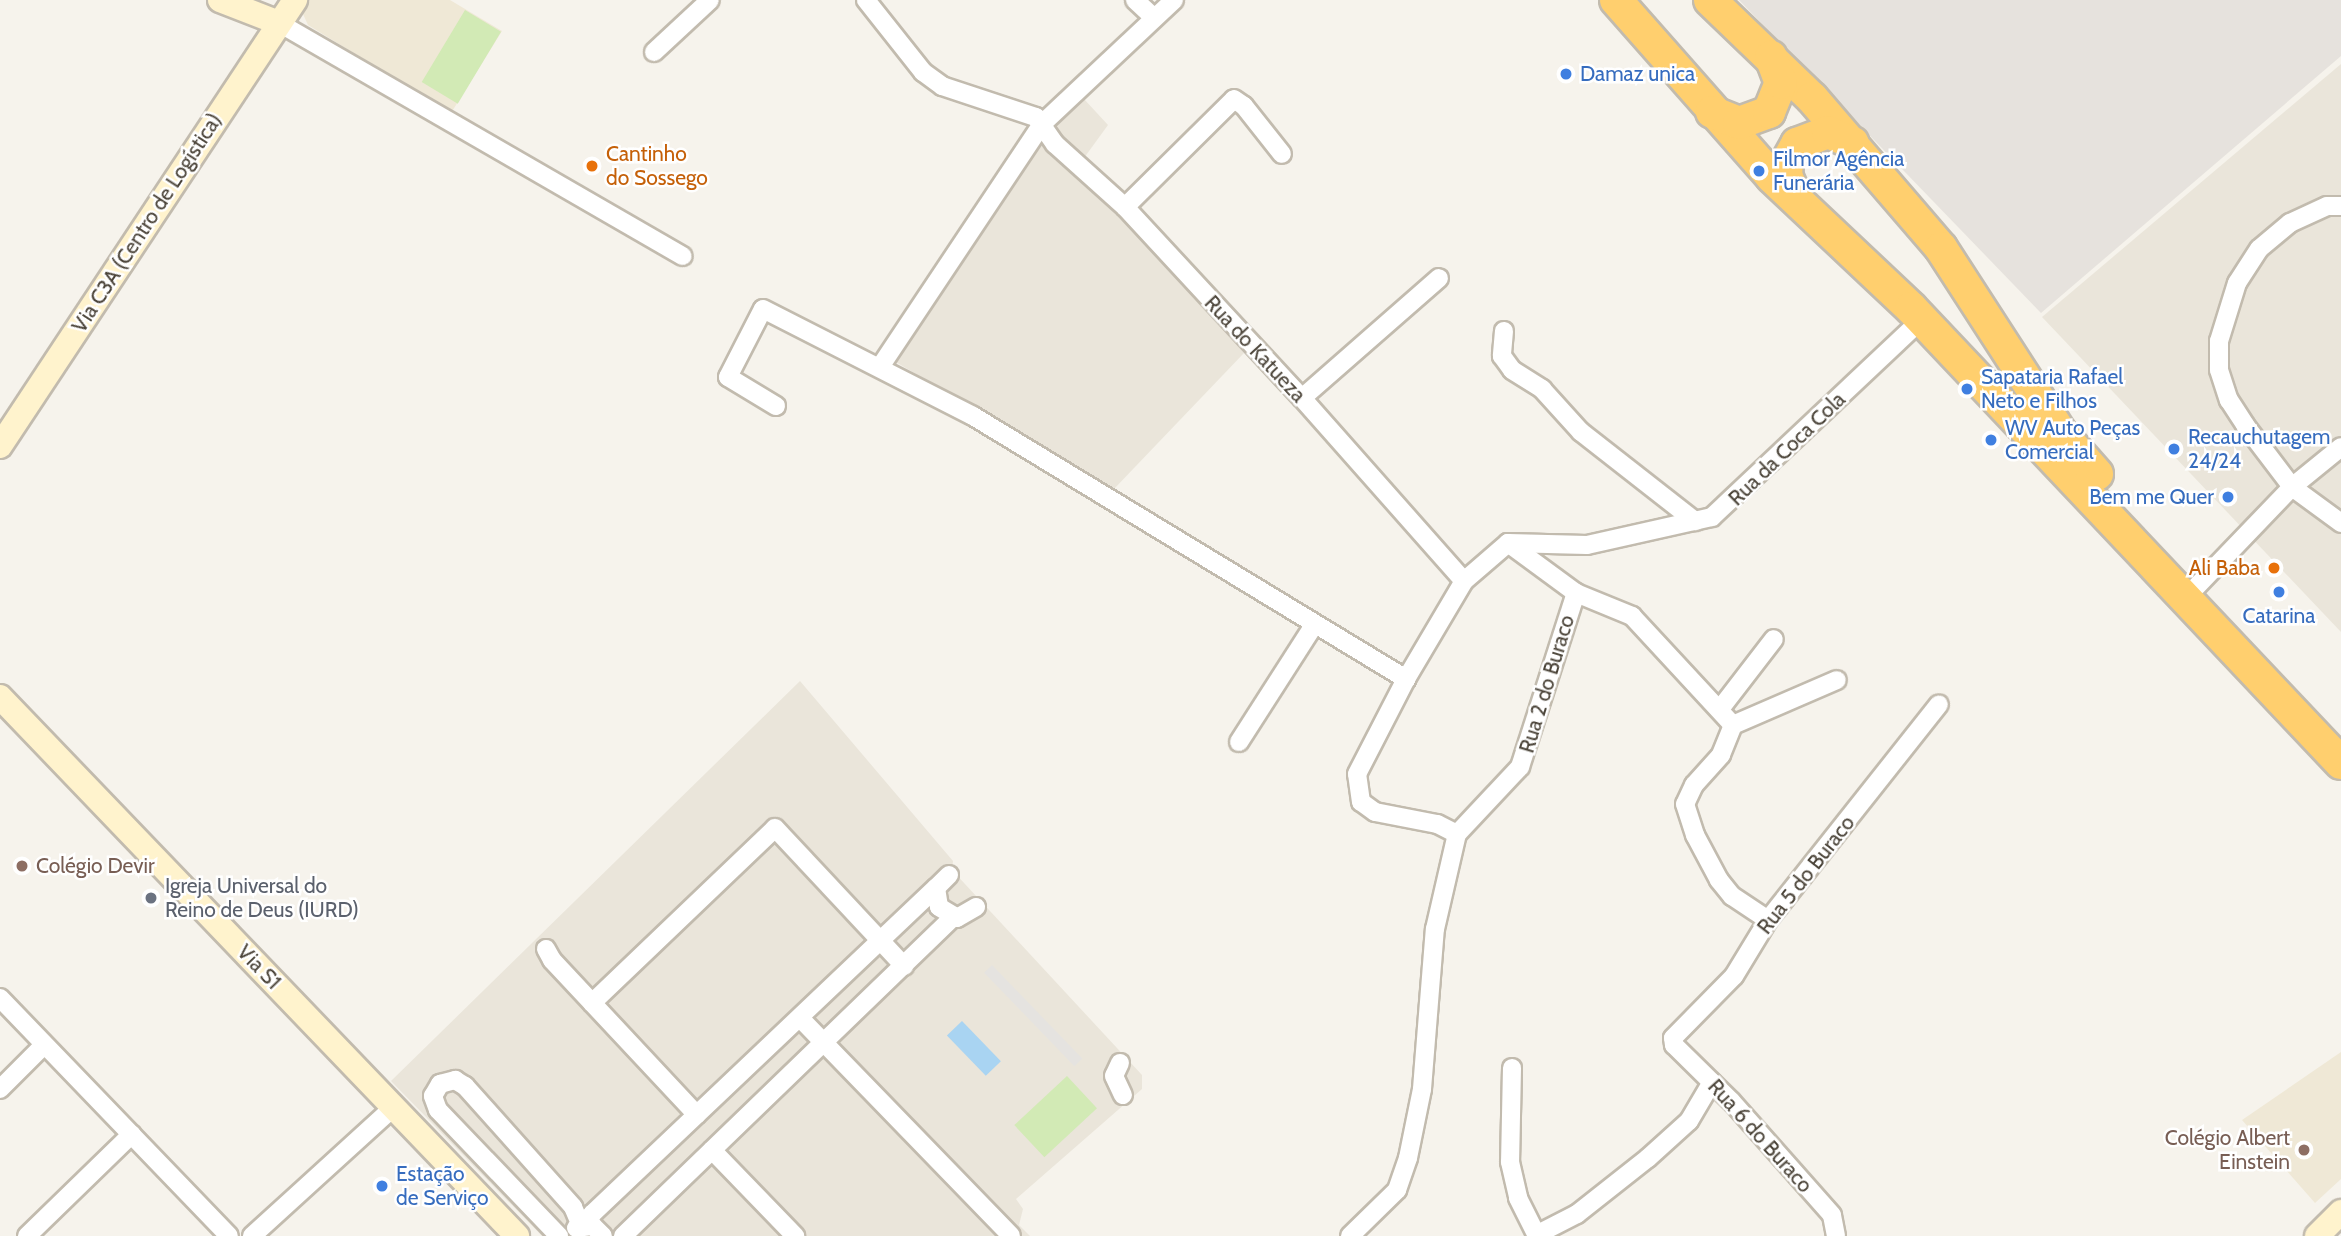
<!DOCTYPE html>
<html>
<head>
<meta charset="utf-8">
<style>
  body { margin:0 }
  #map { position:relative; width:2341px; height:1236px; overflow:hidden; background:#f6f3ec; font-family:Cabin,sans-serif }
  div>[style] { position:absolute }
  .residential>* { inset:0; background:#eae5da }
  .industrial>* { inset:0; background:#e6e2dd }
  .education>* { inset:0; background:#efe8d6 }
  .green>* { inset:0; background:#d2eab5; transform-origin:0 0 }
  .parking>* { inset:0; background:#e5e3e0; transform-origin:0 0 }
  .water>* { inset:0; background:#a9d4f2; transform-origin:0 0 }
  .roads { filter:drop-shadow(2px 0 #c2bbae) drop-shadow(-2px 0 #c2bbae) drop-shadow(0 2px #c2bbae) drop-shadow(0 -2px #c2bbae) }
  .street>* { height:18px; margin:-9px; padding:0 9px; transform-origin:9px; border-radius:9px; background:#fff }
  .secondary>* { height:24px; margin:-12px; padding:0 12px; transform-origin:12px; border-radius:12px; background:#fff3cd }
  .highway>* { height:32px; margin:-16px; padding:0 16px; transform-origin:16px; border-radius:16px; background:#ffcf6e }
  .dots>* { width:19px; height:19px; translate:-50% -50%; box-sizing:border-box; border:4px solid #fff; border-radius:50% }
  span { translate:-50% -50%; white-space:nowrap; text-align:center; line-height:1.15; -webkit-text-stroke:5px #fff; paint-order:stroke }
  .shop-label { font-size:21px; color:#366cbe }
  .left { translate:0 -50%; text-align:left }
  .right { translate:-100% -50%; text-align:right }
  .food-label { font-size:21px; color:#c56008 }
  .street-label { font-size:21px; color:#4b4439 }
  .education-label { font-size:21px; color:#785e54 }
  .worship-label { font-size:21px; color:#5b616d }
</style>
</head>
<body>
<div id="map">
  <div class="residential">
    <div style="clip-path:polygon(2341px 64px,2341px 632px,2042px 317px)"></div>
    <div style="clip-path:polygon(1084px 99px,1108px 125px,1084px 158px,1055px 137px,1054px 128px)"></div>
    <div style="clip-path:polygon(1041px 136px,1120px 209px,1244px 353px,1113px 490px,894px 361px)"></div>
    <div style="clip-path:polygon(800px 681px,953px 861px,952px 870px,1142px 1075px,1142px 1089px,1016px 1199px,1023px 1209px,1019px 1225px,1030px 1236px,542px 1236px,391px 1081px)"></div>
  </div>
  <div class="industrial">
    <div style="clip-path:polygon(1739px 0,2341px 0,2341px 56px,2041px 313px)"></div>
  </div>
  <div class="education">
    <div style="clip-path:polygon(309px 0,450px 0,502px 31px,451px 113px,308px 25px,303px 14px)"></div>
    <div style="clip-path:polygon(2341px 1052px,2341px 1179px,2315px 1203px,2242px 1120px)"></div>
  </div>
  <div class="green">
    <div style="left:465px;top:10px;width:42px;height:84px;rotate:31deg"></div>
    <div style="left:1067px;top:1076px;width:44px;height:72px;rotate:47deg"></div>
  </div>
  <div class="parking">
    <div style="left:992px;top:965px;width:130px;height:11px;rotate:46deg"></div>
  </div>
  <div class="water">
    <div style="left:962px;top:1021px;width:56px;height:21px;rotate:46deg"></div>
  </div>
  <div class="roads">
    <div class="street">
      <div style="left:866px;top:0;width:92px;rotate:51.6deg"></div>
      <div style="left:923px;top:72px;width:24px;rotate:36deg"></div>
      <div style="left:942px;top:86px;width:99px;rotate:18.3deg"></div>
      <div style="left:1036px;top:117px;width:33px;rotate:55deg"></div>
      <div style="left:1055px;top:144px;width:94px;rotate:42deg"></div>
      <div style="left:1125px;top:207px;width:260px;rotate:47.2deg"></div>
      <div style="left:1302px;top:398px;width:244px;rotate:48.5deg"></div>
      <div style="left:1135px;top:0;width:26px;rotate:43deg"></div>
      <div style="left:279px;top:23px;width:466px;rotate:30deg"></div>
      <div style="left:654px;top:52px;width:76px;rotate:-42.9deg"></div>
      <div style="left:2341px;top:206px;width:14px;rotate:180deg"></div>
      <div style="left:2327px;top:206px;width:41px;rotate:155.3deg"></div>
      <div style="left:2290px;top:223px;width:40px;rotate:140deg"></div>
      <div style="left:2259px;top:249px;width:40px;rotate:122.9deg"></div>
      <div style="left:2237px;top:283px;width:61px;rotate:107.2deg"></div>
      <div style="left:2219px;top:341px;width:29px;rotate:90deg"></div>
      <div style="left:2219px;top:370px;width:32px;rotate:72deg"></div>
      <div style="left:2229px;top:400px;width:30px;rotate:57deg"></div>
      <div style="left:2245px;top:425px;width:78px;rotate:52.8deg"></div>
      <div style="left:2292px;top:487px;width:61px;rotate:36.3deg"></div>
      <div style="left:1125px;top:207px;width:153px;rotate:-44.7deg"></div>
      <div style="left:1234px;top:99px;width:12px;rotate:35deg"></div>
      <div style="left:1244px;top:106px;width:61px;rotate:51.6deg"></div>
      <div style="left:1504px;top:331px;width:25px;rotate:95deg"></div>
      <div style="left:1502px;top:356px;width:17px;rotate:54deg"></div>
      <div style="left:1512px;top:370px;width:36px;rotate:32deg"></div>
      <div style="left:1542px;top:389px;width:58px;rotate:47.8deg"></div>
      <div style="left:1581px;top:432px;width:145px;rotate:38deg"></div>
      <div style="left:880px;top:367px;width:292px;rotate:-56.3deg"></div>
      <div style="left:1042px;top:124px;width:181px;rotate:-43.2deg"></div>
      <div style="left:1302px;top:398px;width:182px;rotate:-41.2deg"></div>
      <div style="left:776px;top:406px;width:56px;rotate:-148.9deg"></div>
      <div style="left:728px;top:377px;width:76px;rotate:-62.8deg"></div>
      <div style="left:763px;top:309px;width:236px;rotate:27deg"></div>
      <div style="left:973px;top:416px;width:507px;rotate:31.27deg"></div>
      <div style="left:1508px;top:543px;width:84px;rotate:36.3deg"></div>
      <div style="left:1576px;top:593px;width:61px;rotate:22.3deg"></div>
      <div style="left:1632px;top:616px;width:149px;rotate:47.2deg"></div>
      <div style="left:1733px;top:725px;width:32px;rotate:112deg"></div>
      <div style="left:1721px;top:755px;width:40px;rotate:132deg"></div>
      <div style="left:1694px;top:785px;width:21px;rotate:115deg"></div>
      <div style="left:1685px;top:804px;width:33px;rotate:72deg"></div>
      <div style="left:1695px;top:835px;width:51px;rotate:61.9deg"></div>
      <div style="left:1719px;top:880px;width:21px;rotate:51deg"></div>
      <div style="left:1732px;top:896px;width:43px;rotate:33.7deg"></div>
      <div style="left:2197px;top:586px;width:137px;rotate:-46.2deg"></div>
      <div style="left:2292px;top:487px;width:63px;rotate:-39.2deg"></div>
      <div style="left:1720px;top:709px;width:88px;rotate:-52.4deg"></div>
      <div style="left:1733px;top:725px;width:113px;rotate:-23.4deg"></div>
      <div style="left:1239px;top:742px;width:139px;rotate:-57.3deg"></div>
      <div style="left:1457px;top:834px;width:92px;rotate:-46.8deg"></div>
      <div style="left:1520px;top:767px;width:183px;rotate:-72.2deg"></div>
      <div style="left:949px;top:875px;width:18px;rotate:135deg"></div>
      <div style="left:936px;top:888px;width:19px;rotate:81deg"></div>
      <div style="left:939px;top:907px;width:21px;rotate:31deg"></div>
      <div style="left:957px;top:918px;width:22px;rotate:-30deg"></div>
      <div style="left:546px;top:949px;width:13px;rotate:61deg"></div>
      <div style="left:552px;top:960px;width:212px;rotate:46.9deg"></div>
      <div style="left:0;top:998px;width:330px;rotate:46.1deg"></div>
      <div style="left:592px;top:1003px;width:253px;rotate:-43.7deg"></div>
      <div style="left:775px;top:828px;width:189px;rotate:46.9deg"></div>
      <div style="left:800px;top:1018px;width:303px;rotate:45.9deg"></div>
      <div style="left:1120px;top:1063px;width:14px;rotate:115deg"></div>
      <div style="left:1114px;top:1076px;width:21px;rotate:65deg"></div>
      <div style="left:1512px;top:1068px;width:94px;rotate:91.2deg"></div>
      <div style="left:1510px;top:1162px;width:37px;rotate:77deg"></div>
      <div style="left:1518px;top:1198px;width:42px;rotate:63.4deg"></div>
      <div style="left:0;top:1089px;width:62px;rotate:-45deg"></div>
      <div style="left:712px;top:1150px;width:120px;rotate:46deg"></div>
      <div style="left:586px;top:1225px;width:13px;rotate:-61deg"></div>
      <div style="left:592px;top:1214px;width:474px;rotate:-43.5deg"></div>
      <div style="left:576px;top:1228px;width:17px;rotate:-7deg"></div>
      <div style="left:593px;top:1226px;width:14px;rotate:45deg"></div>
      <div style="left:1536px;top:1235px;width:46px;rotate:-27.1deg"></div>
      <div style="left:1577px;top:1214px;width:90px;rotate:-38.3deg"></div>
      <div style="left:1648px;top:1158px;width:55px;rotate:-42.1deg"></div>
      <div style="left:1689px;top:1121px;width:45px;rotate:-59.5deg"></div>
      <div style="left:27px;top:1236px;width:146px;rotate:-44.2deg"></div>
      <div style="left:252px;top:1236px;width:192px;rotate:-42.3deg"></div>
      <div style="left:559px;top:1236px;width:175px;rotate:-133.8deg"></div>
      <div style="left:438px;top:1110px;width:15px;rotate:-110deg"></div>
      <div style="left:433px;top:1096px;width:14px;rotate:-60deg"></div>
      <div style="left:440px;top:1084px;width:16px;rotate:-15deg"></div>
      <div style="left:455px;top:1080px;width:12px;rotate:31deg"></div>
      <div style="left:465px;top:1086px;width:162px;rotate:48.2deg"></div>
      <div style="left:573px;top:1207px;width:21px;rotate:67deg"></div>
      <div style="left:623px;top:1236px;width:458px;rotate:-44deg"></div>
      <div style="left:1350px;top:1236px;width:66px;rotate:-44.4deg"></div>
      <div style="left:1397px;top:1190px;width:34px;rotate:-71deg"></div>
      <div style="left:1408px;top:1158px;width:70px;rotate:-78.5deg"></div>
      <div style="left:1422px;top:1089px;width:161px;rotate:-85.4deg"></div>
      <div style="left:1435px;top:929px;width:98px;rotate:-77deg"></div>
      <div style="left:1457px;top:834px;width:22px;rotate:-153deg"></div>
      <div style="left:1437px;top:824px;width:63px;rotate:-169deg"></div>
      <div style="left:1375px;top:812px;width:17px;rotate:-144deg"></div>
      <div style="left:1361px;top:802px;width:28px;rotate:-98deg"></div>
      <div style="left:1357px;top:774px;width:107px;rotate:-62.7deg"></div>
      <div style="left:1406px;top:679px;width:114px;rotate:-59.4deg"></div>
      <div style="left:1464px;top:581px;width:58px;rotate:-40.8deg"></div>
      <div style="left:1508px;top:543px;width:79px;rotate:1.5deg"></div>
      <div style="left:1587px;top:545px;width:128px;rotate:-12.6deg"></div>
      <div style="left:1712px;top:517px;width:289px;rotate:-43.3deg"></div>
      <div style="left:1836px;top:1236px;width:21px;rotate:-101deg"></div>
      <div style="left:1832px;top:1215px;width:152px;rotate:-131.5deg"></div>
      <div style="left:1731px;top:1101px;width:80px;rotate:-135.5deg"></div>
      <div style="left:1674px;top:1045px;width:7px;rotate:-98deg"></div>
      <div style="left:1673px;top:1038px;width:87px;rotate:-45.5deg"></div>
      <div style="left:1734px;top:976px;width:66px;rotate:-58.7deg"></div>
      <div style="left:1768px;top:920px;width:275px;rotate:-51.6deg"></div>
    </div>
    <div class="secondary">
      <div style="left:220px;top:0;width:63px;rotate:21.3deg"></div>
      <div style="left:0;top:446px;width:535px;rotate:-56.52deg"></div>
      <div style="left:0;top:697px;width:747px;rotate:46.19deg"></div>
      <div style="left:2317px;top:1236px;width:34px;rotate:-45deg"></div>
    </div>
    <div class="highway">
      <div style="left:1616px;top:0;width:236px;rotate:48.6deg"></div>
      <div style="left:1772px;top:177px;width:191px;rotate:43.3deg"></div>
      <div style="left:1911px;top:308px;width:626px;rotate:46.62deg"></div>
      <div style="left:1710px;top:0;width:141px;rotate:43.9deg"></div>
      <div style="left:1812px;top:98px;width:198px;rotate:49.3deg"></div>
      <div style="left:1941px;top:248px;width:219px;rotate:57.1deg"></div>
      <div style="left:2060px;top:432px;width:56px;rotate:48.6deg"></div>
      <div style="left:1712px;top:112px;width:29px;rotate:22deg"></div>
      <div style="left:1739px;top:123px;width:32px;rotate:-20deg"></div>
      <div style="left:1769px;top:112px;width:31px;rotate:-68deg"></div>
      <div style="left:1781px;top:83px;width:28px;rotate:-111deg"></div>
      <div style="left:1796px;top:198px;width:24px;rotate:-114deg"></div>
      <div style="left:1786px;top:176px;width:14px;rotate:-86deg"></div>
      <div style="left:1787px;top:162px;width:21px;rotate:-61deg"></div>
      <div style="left:1797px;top:144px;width:33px;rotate:-21deg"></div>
      <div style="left:1828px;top:132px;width:27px;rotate:24deg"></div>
    </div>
  </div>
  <div class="dots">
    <div style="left:1566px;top:74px;background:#3f7fe0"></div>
    <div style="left:592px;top:166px;background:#e8710a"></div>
    <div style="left:1759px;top:171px;background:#3f7fe0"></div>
    <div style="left:1967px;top:389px;background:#3f7fe0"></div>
    <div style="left:1991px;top:440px;background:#3f7fe0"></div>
    <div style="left:2174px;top:449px;background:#3f7fe0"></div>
    <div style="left:2228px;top:497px;background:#3f7fe0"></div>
    <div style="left:2274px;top:568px;background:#e8710a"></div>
    <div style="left:2279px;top:592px;background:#3f7fe0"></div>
    <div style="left:22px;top:866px;background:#8d6e63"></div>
    <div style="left:151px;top:898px;background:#6b7280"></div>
    <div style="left:2304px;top:1150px;background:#8d6e63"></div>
    <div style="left:382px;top:1186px;background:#3f7fe0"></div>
  </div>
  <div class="shop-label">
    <span class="left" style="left:1580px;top:74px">Damaz unica</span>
    <span class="left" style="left:1773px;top:171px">Filmor Agência<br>Funerária</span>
    <span class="left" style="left:1981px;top:389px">Sapataria Rafael<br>Neto e Filhos</span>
    <span class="left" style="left:2005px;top:440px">WV Auto Peças<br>Comercial</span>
    <span class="left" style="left:2188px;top:449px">Recauchutagem<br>24/24</span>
    <span class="right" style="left:2214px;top:497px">Bem me Quer</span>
    <span style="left:2279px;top:616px">Catarina</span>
    <span class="left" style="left:396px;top:1186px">Estação<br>de Serviço</span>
  </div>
  <div class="food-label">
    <span class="left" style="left:606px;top:166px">Cantinho<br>do Sossego</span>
    <span class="right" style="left:2260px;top:568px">Ali Baba</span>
  </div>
  <div class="street-label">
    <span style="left:147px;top:223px;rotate:-57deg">Via C3A (Centro de Logística)</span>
    <span style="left:1255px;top:349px;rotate:47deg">Rua do Katueza</span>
    <span style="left:1787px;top:449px;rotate:-44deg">Rua da Coca Cola</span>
    <span style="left:1547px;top:684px;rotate:-73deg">Rua 2 do Buraco</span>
    <span style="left:1806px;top:875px;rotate:-52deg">Rua 5 do Buraco</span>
    <span style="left:259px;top:967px;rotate:46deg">Via S1</span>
    <span style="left:1760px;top:1136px;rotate:48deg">Rua 6 do Buraco</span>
  </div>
  <div class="education-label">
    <span class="left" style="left:36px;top:866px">Colégio Devir</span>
    <span class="right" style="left:2290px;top:1150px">Colégio Albert<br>Einstein</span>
  </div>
  <div class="worship-label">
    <span class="left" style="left:165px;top:898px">Igreja Universal do<br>Reino de Deus (IURD)</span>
  </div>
</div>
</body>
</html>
